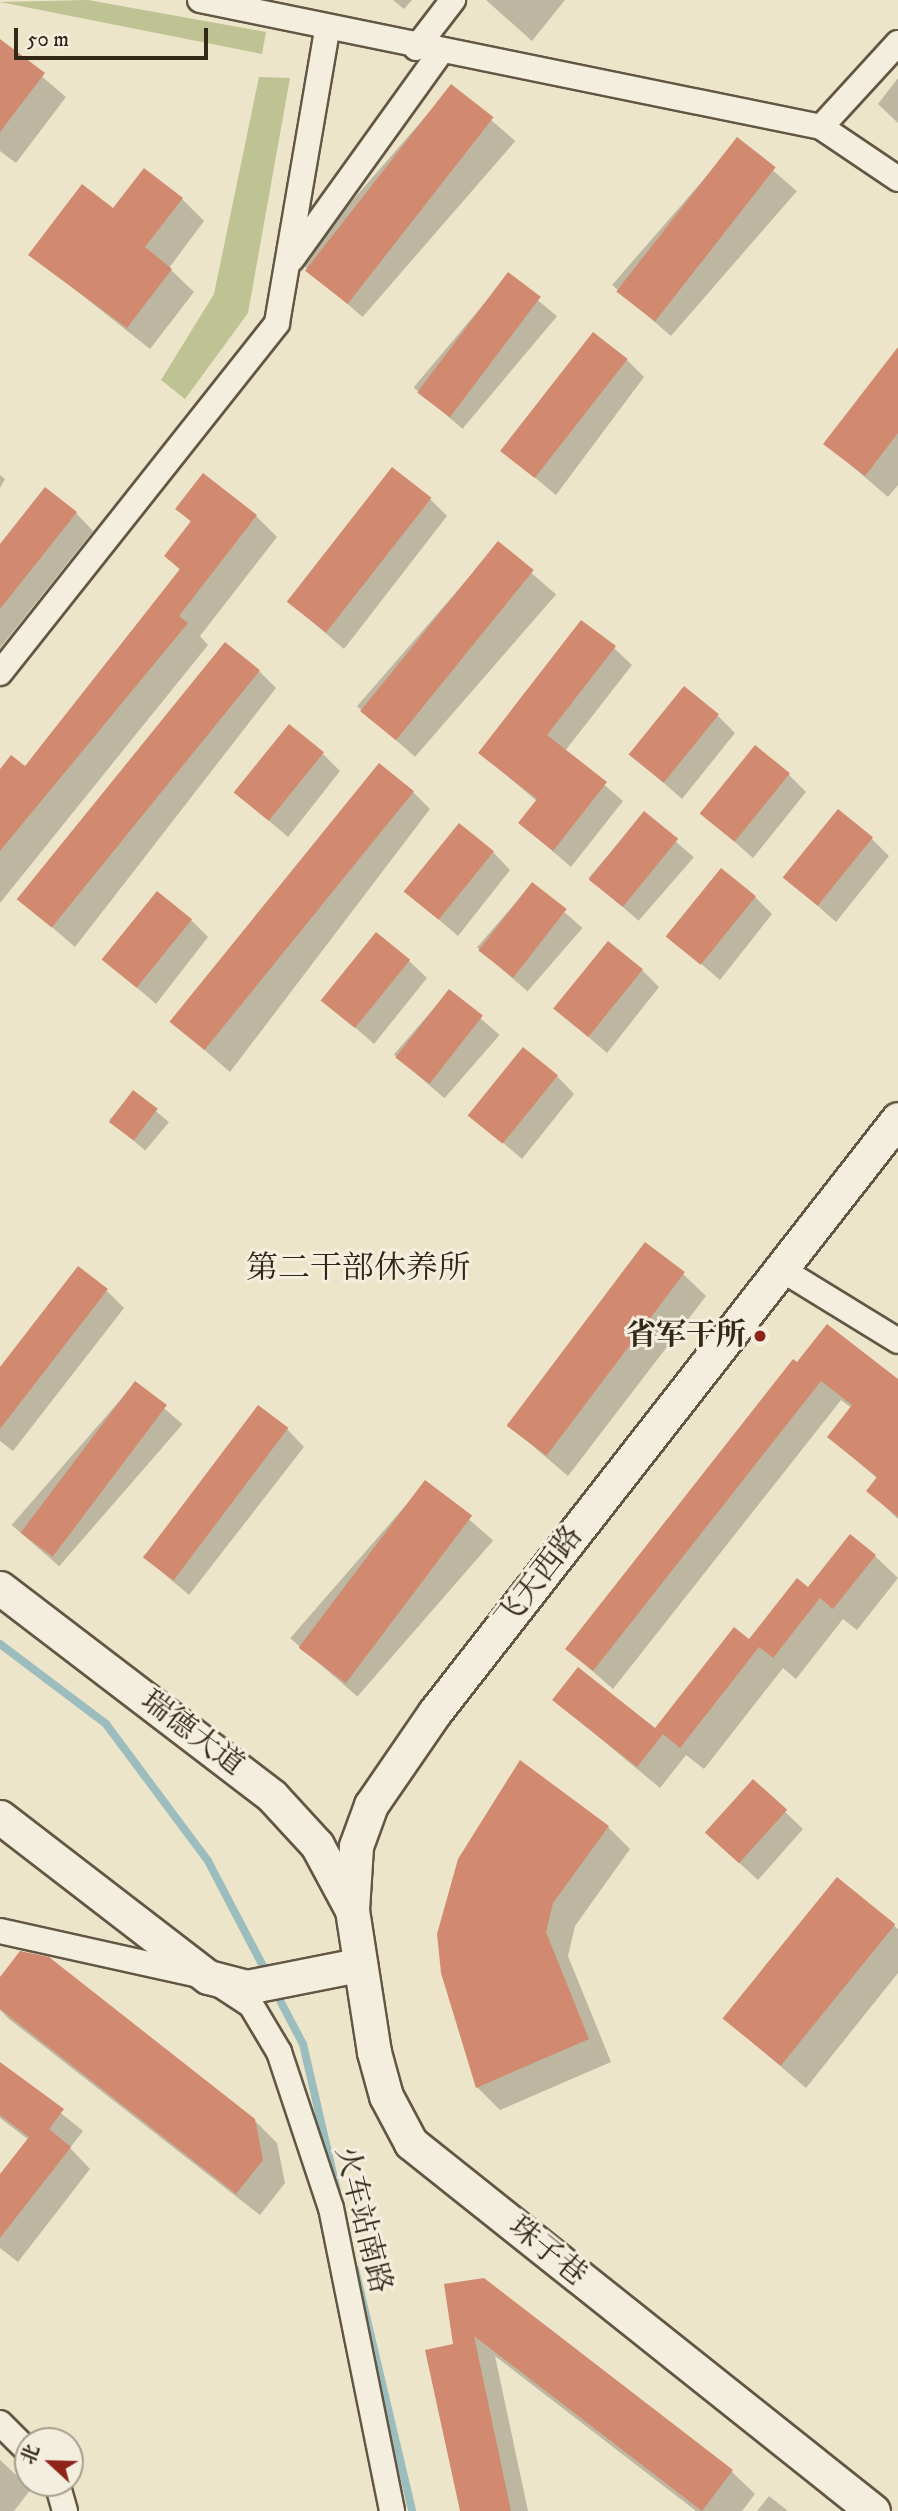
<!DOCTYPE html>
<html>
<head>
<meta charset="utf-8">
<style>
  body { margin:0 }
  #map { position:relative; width:898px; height:2511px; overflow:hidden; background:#ede5ca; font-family:"IM FELL DW Pica","Noto Serif SC",serif }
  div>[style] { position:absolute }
  .green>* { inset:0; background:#bfc292 }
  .shadow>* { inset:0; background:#0003; transform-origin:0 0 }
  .stream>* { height:8px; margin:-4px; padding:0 4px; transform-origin:4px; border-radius:4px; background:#9bbdbd }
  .building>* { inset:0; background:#d18a6f; transform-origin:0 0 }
  .roads { filter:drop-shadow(2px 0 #625644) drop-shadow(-2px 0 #625644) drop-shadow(0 2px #625644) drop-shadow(0 -2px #625644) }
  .street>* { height:24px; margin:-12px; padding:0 12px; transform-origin:12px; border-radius:12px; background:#f3eedd }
  .secondary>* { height:33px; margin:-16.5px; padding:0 16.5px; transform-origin:16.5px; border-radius:16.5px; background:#f3eedd }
  .dots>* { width:19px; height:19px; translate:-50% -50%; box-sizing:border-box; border:4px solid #f3eedd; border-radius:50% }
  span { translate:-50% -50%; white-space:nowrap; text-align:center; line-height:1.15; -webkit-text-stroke:6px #f3eedd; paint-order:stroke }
  .poi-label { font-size:30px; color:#332718; font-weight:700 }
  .right { translate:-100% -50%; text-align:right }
  .street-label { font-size:30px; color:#332718 }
  .neighbourhood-label { font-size:32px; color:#332718 }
  .north { position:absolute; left:14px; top:2427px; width:70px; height:70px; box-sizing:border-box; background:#f3eedd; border:2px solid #a69e8e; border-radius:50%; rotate:292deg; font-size:19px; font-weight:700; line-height:28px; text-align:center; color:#332718 }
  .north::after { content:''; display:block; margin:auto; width:24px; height:32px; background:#8f2418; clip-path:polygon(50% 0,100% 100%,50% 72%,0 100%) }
  .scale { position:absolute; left:14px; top:28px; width:194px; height:32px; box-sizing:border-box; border:4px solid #332718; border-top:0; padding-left:9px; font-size:21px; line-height:24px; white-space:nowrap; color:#332718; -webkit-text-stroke:5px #f3eedd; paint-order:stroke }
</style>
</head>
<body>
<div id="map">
  <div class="green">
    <div style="clip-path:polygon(88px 0,266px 32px,262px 54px,0 2px)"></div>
    <div style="clip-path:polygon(259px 77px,290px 78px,248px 313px,185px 399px,161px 380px,214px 294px)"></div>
  </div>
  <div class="shadow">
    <div style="clip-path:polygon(393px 0,412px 0,404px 9px)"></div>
    <div style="clip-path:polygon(486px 0,565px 0,532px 41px)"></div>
    <div style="clip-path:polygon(0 41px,66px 97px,16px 163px,0 151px)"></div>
    <div style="clip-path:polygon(898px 78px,898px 123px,878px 104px)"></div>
    <div style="left:452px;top:86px;width:84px;height:233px;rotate:41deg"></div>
    <div style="left:738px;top:140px;width:78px;height:192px;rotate:41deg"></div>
    <div style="clip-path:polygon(182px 199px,204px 221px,169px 268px,194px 292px,150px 349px,30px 254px,113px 210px)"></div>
    <div style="left:508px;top:275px;width:64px;height:147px;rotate:40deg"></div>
    <div style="clip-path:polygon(898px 349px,898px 485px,888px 497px,825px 443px)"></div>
    <div style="clip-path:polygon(627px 360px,644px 377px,556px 495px,505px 453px)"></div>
    <div style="clip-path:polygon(0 475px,5px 479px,0 488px)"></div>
    <div style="clip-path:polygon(430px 499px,447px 516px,344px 649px,289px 602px)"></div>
    <div style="clip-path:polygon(178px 509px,256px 516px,277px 537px,200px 636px,208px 645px,0 903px,0 771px,25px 769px,181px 571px,166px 556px,192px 523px)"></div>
    <div style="clip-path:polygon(76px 513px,93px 531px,0 648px,0 547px)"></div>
    <div style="left:498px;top:544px;width:77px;height:215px;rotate:41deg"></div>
    <div style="clip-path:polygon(614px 648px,632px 665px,565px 751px,623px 801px,571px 867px,520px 823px,538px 802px,480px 753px)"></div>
    <div style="clip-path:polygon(259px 671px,276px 688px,75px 947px,24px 903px)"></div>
    <div style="clip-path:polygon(717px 715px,735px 733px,682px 799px,632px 755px)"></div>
    <div style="clip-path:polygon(323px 754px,340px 771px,288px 837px,237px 793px)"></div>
    <div style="clip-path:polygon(788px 774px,806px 792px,753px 858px,703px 814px)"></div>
    <div style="clip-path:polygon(413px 792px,430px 809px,230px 1072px,179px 1028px)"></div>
    <div style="left:644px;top:814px;width:66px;height:84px;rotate:41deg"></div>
    <div style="clip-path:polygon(871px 838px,889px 856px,836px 922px,786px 878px)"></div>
    <div style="clip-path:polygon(493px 852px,510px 870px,458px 936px,407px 892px)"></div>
    <div style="left:532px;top:884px;width:67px;height:84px;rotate:41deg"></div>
    <div style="clip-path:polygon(755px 897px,772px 914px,720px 980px,670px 937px)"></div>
    <div style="clip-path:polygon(191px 920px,208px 937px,156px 1004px,105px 960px)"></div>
    <div style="clip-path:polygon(409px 961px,427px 978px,374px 1044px,324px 1000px)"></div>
    <div style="clip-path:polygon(642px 970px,659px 987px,607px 1053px,556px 1009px)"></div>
    <div style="left:449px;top:991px;width:67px;height:84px;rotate:41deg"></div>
    <div style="clip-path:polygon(557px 1076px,574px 1094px,522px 1159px,471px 1115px)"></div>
    <div style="left:133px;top:1092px;width:47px;height:37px;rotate:40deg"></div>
    <div style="clip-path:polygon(683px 1274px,706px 1296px,568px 1476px,507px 1424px)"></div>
    <div style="clip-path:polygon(107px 1291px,124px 1308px,13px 1451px,0 1441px,0 1370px)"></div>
    <div style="clip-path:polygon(797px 1364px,898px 1381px,898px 1519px,868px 1491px,878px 1479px,829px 1437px,852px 1408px,841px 1400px,613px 1689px,567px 1649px)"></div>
    <div style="left:135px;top:1383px;width:63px;height:188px;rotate:41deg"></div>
    <div style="clip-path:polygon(287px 1429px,304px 1447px,189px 1595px,143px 1556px)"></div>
    <div style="left:426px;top:1482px;width:89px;height:207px;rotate:41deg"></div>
    <div style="clip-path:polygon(875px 1556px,898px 1578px,857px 1630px,843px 1619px,796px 1679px,783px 1668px,704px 1769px,686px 1755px,660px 1788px,554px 1700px,655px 1730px,808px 1590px)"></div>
    <div style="clip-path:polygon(753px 1781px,803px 1829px,758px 1880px,724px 1849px)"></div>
    <div style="clip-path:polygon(608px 1827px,630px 1849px,575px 1926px,568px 1956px,611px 2062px,500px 2110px,477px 2087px,439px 1934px)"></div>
    <div style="clip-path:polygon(837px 1880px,898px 1929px,898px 1973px,806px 2088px,726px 2020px)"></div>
    <div style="clip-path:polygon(0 1980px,254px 2120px,277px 2143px,285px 2183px,260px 2215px,9px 2019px,0 2010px)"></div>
    <div style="clip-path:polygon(0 2064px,83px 2131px,70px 2148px,90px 2169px,18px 2262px,0 2248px,0 2177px,29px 2140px,0 2118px)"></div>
    <div style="clip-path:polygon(483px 2280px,732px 2472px,755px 2494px,742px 2511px,696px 2511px,495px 2356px,528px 2511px,461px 2511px,455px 2346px)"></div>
    <div style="clip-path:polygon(0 2460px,31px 2489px,14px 2511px,0 2511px)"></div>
    <div style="clip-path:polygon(769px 2496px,788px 2511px,757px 2511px)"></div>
  </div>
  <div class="stream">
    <div style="left:0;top:1644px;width:133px;rotate:37deg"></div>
    <div style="left:106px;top:1724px;width:171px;rotate:53.3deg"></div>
    <div style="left:208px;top:1861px;width:130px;rotate:62.4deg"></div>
    <div style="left:275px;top:1991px;width:60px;rotate:62.2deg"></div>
    <div style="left:303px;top:2044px;width:151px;rotate:77deg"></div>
    <div style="left:355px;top:2269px;width:249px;rotate:76.7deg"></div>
  </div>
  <div class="building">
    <div style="clip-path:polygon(0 39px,45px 73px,0 132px)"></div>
    <div style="left:451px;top:84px;width:54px;height:237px;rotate:38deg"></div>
    <div style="left:737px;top:137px;width:49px;height:196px;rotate:38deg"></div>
    <div style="clip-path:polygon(144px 168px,183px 198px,145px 247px,172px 269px,127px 328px,28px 255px,82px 184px,113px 208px)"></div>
    <div style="left:508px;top:272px;width:41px;height:151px;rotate:37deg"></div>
    <div style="left:593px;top:332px;width:44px;height:151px;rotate:38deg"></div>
    <div style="clip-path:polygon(898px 347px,898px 433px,865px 476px,823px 444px)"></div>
    <div style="left:392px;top:467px;width:50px;height:171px;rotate:38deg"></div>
    <div style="clip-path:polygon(203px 473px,257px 515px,179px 616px,188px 623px,0 851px,0 769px,11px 755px,25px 766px,180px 569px,164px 556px,191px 521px,175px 509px)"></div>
    <div style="clip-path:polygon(45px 487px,77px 512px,0 609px,0 544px)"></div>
    <div style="left:498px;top:541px;width:46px;height:219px;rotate:39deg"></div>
    <div style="clip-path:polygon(581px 620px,616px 646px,547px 735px,607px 782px,553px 851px,518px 823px,537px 799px,478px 753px)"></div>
    <div style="left:225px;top:642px;width:45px;height:331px;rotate:39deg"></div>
    <div style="left:684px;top:686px;width:45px;height:88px;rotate:39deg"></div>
    <div style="left:289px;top:724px;width:45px;height:88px;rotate:39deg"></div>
    <div style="left:755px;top:745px;width:45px;height:88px;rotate:39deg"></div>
    <div style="left:379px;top:763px;width:45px;height:333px;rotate:39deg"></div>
    <div style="left:838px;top:809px;width:45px;height:88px;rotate:39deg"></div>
    <div style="left:644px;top:811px;width:44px;height:88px;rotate:39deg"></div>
    <div style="left:459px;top:823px;width:45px;height:88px;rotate:39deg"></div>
    <div style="left:721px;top:868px;width:45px;height:88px;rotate:39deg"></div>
    <div style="left:532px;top:882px;width:44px;height:87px;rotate:38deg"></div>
    <div style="left:157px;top:891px;width:45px;height:88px;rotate:39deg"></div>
    <div style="left:376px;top:932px;width:44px;height:88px;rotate:39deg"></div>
    <div style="left:608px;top:941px;width:45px;height:87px;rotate:39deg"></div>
    <div style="left:449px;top:989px;width:43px;height:87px;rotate:38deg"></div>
    <div style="left:523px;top:1047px;width:45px;height:88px;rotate:39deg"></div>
    <div style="left:133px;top:1090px;width:31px;height:40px;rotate:37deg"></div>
    <div style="left:645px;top:1242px;width:50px;height:230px;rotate:37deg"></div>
    <div style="clip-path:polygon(78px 1266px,108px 1289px,0 1429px,0 1367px)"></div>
    <div style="clip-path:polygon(827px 1324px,898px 1379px,898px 1517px,866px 1491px,877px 1477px,827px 1437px,852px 1405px,821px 1381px,593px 1671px,565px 1649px,793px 1359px,797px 1362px)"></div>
    <div style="left:135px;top:1381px;width:40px;height:190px;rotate:37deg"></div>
    <div style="left:258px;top:1405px;width:38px;height:191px;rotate:37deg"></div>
    <div style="left:425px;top:1480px;width:59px;height:210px;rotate:37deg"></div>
    <div style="clip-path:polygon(850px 1534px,876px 1555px,833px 1609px,820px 1598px,773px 1658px,759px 1647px,680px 1748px,663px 1734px,637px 1767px,552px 1700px,578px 1667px,655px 1728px,734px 1627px,749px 1639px,797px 1578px,808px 1587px)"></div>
    <div style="clip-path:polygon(520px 1760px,609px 1826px,553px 1903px,546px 1932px,589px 2039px,476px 2088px,441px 1973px,437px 1934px,458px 1859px)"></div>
    <div style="left:753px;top:1779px;width:46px;height:72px;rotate:42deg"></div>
    <div style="left:837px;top:1877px;width:75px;height:182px;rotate:39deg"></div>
    <div style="clip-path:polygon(20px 1951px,49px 1957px,255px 2119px,263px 2160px,236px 2194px,0 2009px,0 1977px)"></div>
    <div style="clip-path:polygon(0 2062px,64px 2109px,49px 2129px,71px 2147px,0 2238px,0 2174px,29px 2137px,0 2115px)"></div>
    <div style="clip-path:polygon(484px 2278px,733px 2470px,702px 2511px,474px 2336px,511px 2511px,460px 2511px,425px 2350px,453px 2344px,444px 2284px)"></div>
  </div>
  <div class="roads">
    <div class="street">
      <div style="left:200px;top:0;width:634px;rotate:11.56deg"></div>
      <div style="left:821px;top:127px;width:93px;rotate:34deg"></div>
      <div style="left:416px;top:48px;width:61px;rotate:-52.4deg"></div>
      <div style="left:821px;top:127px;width:114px;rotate:-47.5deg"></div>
      <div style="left:292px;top:259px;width:254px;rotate:-54.3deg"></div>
      <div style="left:0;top:673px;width:446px;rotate:-51.6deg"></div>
      <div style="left:277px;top:323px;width:296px;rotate:-80.3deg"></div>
      <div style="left:781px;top:1269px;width:137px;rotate:31.6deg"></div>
      <div style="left:0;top:1931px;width:213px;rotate:12.5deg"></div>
      <div style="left:208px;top:1977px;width:51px;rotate:33.1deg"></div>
      <div style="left:251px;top:2005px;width:55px;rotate:59.2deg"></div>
      <div style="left:279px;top:2052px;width:164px;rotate:71.6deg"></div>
      <div style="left:331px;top:2208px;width:309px;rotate:78.6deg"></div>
      <div style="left:0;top:2423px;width:40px;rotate:45deg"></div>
      <div style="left:57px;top:2483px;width:29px;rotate:74deg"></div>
    </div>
    <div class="secondary">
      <div style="left:0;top:1588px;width:342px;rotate:37.4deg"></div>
      <div style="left:272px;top:1796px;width:67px;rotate:47.4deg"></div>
      <div style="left:317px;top:1845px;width:74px;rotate:61.7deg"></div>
      <div style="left:0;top:1817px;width:262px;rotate:37.6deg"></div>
      <div style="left:208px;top:1977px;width:40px;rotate:14.4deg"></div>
      <div style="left:247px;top:1987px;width:113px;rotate:-11.2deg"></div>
      <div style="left:873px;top:2511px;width:591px;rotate:-141.46deg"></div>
      <div style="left:411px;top:2143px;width:53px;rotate:-118deg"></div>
      <div style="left:386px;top:2096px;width:46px;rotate:-105.3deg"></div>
      <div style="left:374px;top:2052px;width:144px;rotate:-98.8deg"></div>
      <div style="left:352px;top:1910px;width:64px;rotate:-86.4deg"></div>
      <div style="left:356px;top:1846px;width:44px;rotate:-69.9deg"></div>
      <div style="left:371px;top:1805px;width:113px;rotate:-55.5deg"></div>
      <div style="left:435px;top:1712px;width:752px;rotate:-52.02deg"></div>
    </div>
  </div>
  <div class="dots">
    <div style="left:760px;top:1336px;background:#8f2418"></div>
  </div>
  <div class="poi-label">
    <span class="right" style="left:746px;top:1336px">省军干所</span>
  </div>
  <div class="street-label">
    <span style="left:540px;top:1578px;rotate:-52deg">飞天西路</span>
    <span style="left:192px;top:1734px;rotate:37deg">瑞德大道</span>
    <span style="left:362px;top:2220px;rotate:76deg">火车站南路</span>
    <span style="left:547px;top:2252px;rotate:39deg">珠子巷</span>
  </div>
  <div class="neighbourhood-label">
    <span style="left:358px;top:1269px">第二干部休养所</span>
  </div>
  <div class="north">北</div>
  <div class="scale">50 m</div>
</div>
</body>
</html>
